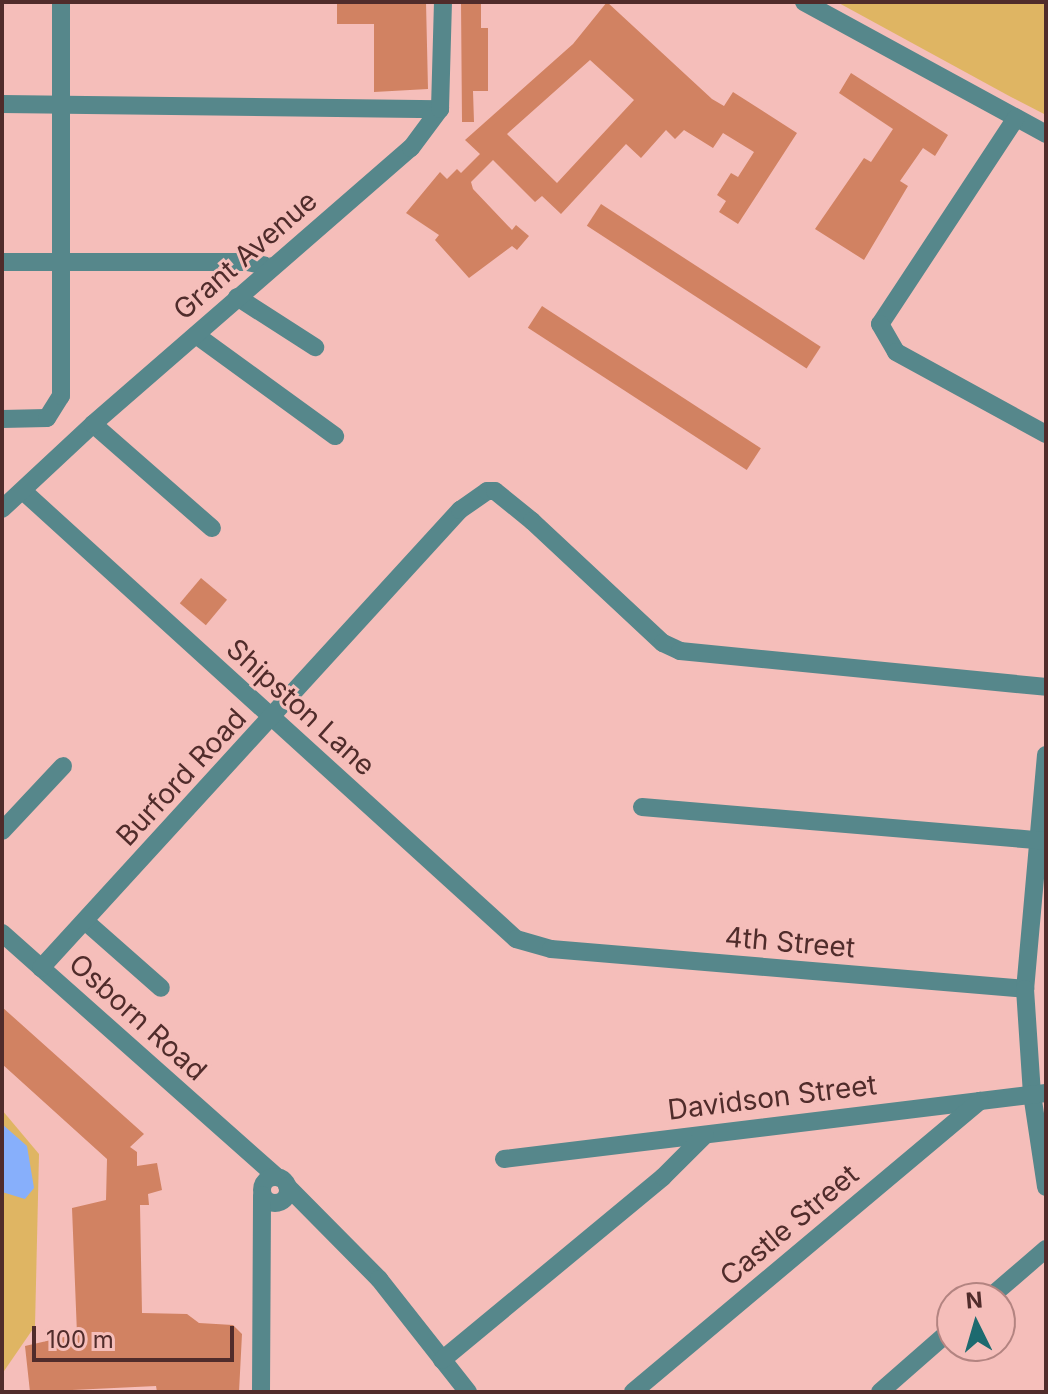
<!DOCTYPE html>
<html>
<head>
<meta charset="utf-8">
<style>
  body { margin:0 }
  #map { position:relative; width:1048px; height:1394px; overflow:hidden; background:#f5beba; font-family:Inter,sans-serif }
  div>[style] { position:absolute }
  .green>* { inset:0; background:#dfb563 }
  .water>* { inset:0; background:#87affb }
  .building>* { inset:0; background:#d18262; transform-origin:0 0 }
  .minor>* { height:18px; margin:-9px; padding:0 9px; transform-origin:9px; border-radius:9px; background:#56878b }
  .minor>.ring { margin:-9px; padding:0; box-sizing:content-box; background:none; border:18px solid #56878b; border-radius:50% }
  span { translate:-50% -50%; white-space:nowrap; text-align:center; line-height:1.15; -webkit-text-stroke:6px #f5beba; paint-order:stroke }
  .street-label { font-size:28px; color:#502c2b }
  .frame { position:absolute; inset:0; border:4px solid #502c2b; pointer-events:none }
  .north { position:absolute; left:936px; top:1282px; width:80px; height:80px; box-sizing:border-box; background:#f5beba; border:2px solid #b38481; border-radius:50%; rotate:355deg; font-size:22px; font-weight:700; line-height:32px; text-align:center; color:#502c2b }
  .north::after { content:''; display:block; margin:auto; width:28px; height:36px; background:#1d6a6f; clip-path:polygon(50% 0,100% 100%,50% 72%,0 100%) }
  .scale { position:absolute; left:32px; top:1326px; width:202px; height:36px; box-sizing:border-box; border:4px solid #502c2b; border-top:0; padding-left:10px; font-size:24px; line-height:28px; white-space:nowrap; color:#502c2b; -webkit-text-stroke:6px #f5beba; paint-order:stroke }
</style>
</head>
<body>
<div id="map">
  <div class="green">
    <div style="clip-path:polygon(837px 2px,1046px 2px,1046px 115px,1011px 97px)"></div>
    <div style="clip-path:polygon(2px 1110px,39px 1154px,35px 1326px,2px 1374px)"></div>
  </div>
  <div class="water">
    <div style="clip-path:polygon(2px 1124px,27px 1146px,34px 1188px,25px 1199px,2px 1192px)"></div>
  </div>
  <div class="building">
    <div style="clip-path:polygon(337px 2px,426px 2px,428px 89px,374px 92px,374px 24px,337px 24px)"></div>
    <div style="clip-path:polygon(461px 2px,481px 2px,481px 28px,488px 28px,488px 91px,473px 91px,474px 122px,462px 122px)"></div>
    <div style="clip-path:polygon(evenodd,607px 2px,712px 99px,724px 106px,733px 92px,797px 133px,738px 224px,719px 212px,726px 201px,717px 195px,731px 173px,738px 177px,754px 152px,723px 133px,713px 148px,684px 130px,675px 139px,666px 130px,641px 158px,626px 144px,561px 214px,542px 196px,535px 202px,493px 160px,471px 182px,473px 189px,512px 230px,516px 225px,529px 236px,517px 250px,512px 246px,469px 278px,435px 240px,439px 235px,406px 213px,440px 172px,447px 179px,457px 169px,461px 173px,480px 154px,465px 140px,573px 44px,607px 2px,590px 60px,634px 100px,557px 183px,507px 134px,590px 60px)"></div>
    <div style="clip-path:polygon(851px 73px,948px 135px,935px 156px,923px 148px,900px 181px,908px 186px,864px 260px,815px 229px,864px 158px,871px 162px,893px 129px,839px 93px)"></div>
    <div style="left:601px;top:204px;width:262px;height:26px;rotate:33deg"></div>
    <div style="left:542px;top:306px;width:261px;height:26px;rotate:33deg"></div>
    <div style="left:201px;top:578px;width:34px;height:33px;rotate:40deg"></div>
    <div style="clip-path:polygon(2px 1007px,144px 1134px,130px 1147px,137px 1152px,137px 1166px,157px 1163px,162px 1190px,148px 1194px,149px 1205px,140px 1205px,142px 1313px,187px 1314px,199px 1323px,233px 1325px,242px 1334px,239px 1392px,157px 1392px,156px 1386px,30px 1392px,25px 1346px,77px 1334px,72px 1208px,106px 1200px,107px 1159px,2px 1064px)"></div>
  </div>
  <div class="minor">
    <div style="left:804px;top:2px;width:276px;rotate:28.6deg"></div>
    <div style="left:2px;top:104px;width:438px;rotate:0.7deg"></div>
    <div style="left:1016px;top:118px;width:247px;rotate:123.4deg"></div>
    <div style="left:880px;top:324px;width:32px;rotate:60deg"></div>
    <div style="left:896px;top:352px;width:171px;rotate:28.7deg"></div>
    <div style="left:2px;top:262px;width:245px"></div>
    <div style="left:247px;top:262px;width:25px;rotate:11deg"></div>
    <div style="left:237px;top:297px;width:93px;rotate:32.7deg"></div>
    <div style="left:196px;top:335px;width:172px;rotate:36deg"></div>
    <div style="left:2px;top:419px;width:45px;rotate:-1.3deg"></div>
    <div style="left:47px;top:418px;width:26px;rotate:-58deg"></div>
    <div style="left:61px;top:396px;width:394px;rotate:-90deg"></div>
    <div style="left:93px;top:424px;width:158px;rotate:41.2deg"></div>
    <div style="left:23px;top:491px;width:666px;rotate:42.26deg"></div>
    <div style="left:516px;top:939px;width:36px;rotate:16deg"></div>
    <div style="left:551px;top:949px;width:476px;rotate:4.8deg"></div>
    <div style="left:2px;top:509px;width:125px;rotate:-43deg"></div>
    <div style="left:93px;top:424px;width:421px;rotate:-41deg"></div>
    <div style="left:411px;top:148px;width:49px;rotate:-53.4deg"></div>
    <div style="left:440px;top:109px;width:107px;rotate:-88.4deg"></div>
    <div style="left:1046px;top:755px;width:235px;rotate:95.1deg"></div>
    <div style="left:1025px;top:989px;width:105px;rotate:86.2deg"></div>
    <div style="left:1032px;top:1094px;width:94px;rotate:81.4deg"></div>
    <div style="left:642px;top:807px;width:405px;rotate:4.8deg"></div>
    <div style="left:2px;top:831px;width:89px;rotate:-46.8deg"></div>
    <div style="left:85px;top:921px;width:101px;rotate:41.4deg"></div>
    <div style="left:2px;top:933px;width:368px;rotate:41.6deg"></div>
    <div style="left:41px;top:968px;width:621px;rotate:-47.55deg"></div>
    <div style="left:460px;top:510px;width:33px;rotate:-35deg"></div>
    <div style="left:487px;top:491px;width:8px"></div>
    <div style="left:495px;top:491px;width:48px;rotate:39deg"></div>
    <div style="left:532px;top:521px;width:179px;rotate:43deg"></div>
    <div style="left:663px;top:643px;width:19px;rotate:25deg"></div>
    <div style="left:680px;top:651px;width:368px;rotate:5.6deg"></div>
    <div style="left:504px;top:1159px;width:546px;rotate:-6.94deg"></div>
    <div class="ring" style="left:262px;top:1177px;width:8px;height:8px"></div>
    <div style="left:287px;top:1186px;width:131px;rotate:45.3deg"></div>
    <div style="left:379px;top:1279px;width:144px;rotate:51.8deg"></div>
    <div style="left:989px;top:1298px;width:75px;rotate:-40.7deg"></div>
    <div style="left:442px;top:1360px;width:287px;rotate:-39.6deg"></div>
    <div style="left:663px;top:1177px;width:59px;rotate:-45deg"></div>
    <div style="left:261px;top:1392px;width:197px;rotate:-89.7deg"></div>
    <div style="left:633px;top:1392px;width:453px;rotate:-40deg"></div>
    <div style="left:880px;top:1392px;width:96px;rotate:-41.2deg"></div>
  </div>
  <div class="street-label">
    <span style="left:245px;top:255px;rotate:-41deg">Grant Avenue</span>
    <span style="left:301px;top:707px;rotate:42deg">Shipston Lane</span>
    <span style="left:181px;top:777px;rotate:-47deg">Burford Road</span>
    <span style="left:790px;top:942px;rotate:5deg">4th Street</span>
    <span style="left:138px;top:1017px;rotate:42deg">Osborn Road</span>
    <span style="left:772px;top:1097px;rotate:-7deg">Davidson Street</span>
    <span style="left:789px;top:1225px;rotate:-40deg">Castle Street</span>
  </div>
  <div class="frame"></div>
  <div class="north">N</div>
  <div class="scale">100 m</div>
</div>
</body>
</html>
